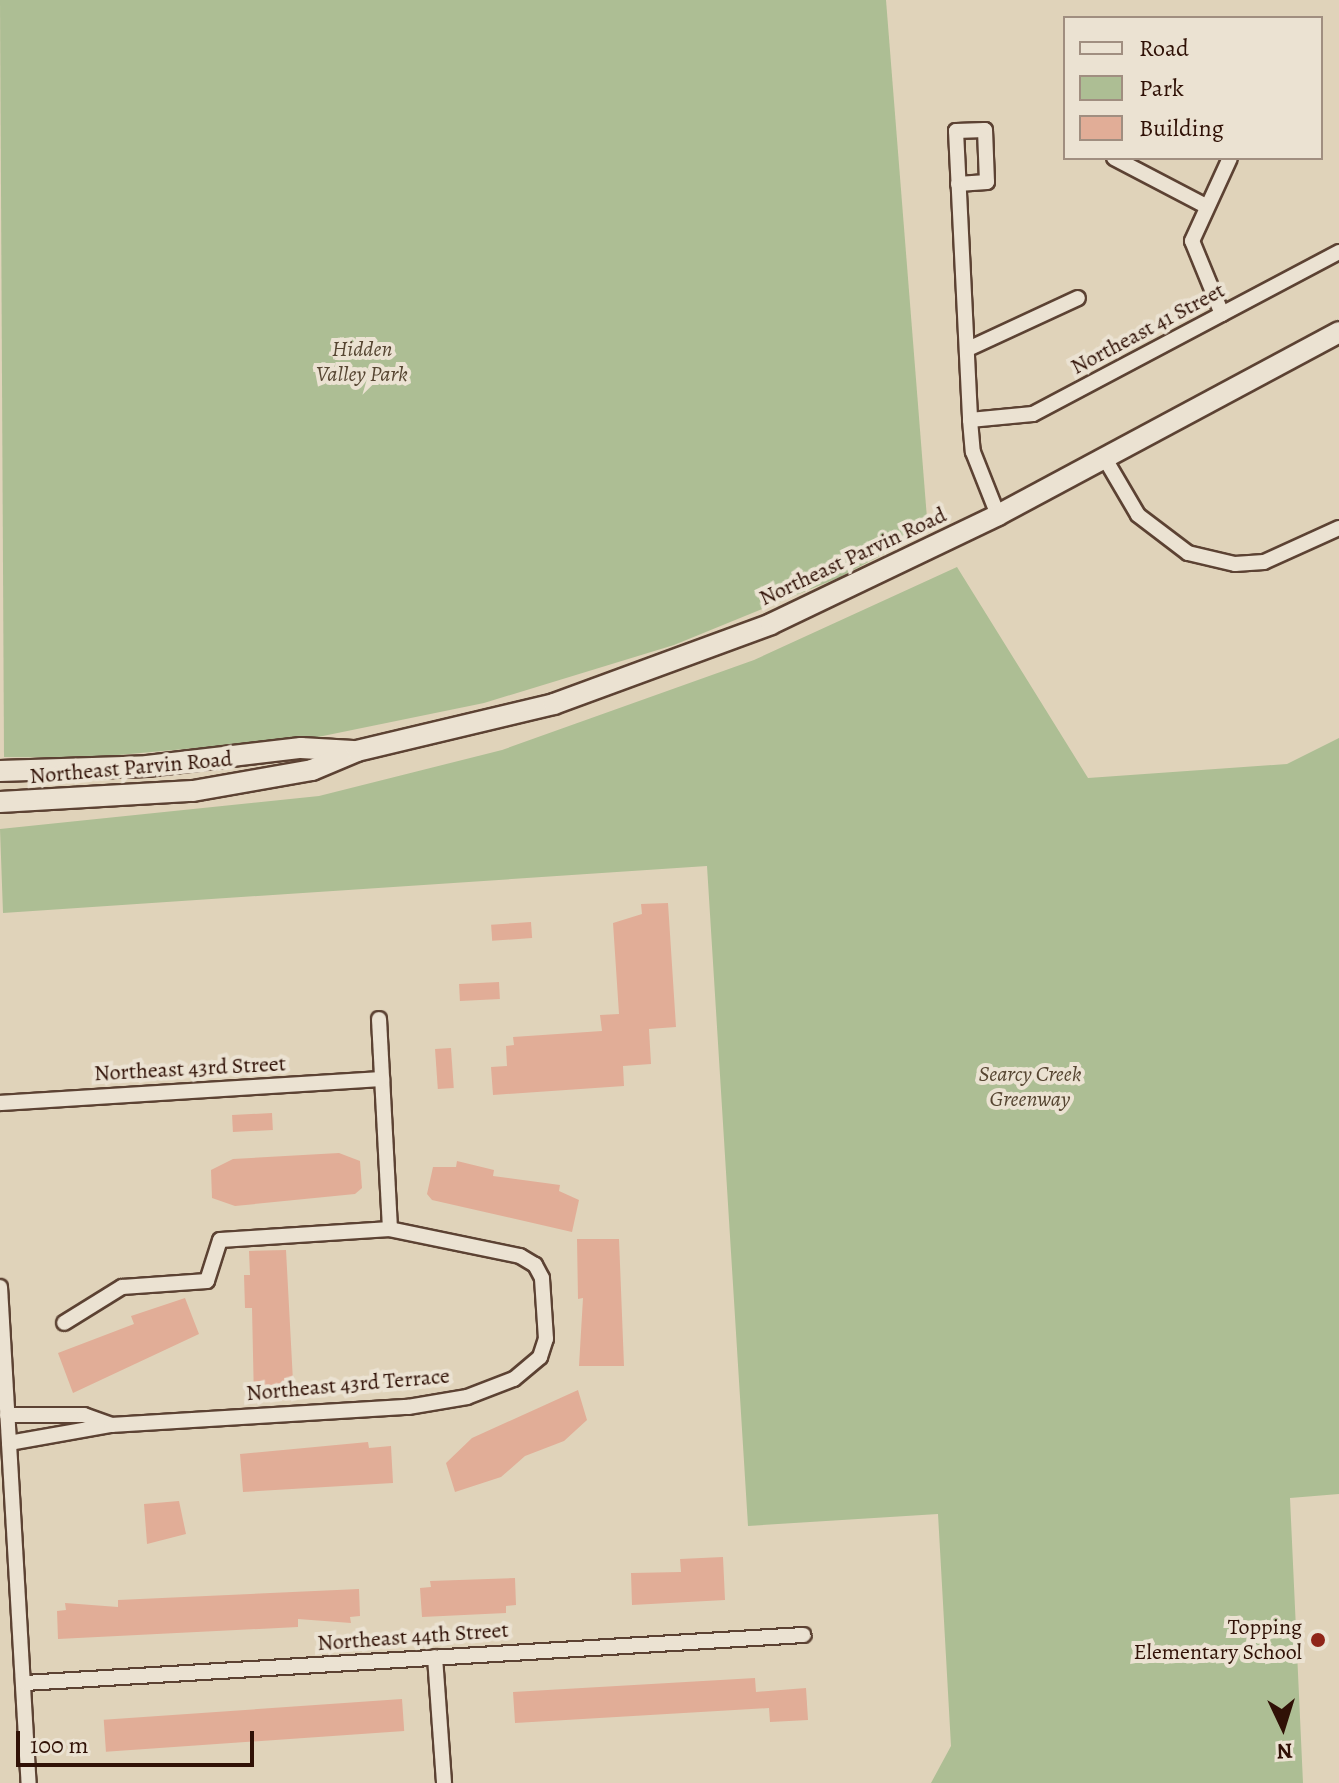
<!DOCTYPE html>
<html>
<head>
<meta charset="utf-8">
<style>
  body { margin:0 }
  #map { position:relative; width:1339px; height:1783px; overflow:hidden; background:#e0d3ba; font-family:Alegreya,serif }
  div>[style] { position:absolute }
  .green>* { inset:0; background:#adbe94 }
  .building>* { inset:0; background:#e1ad97; transform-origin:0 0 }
  .roads { filter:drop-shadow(2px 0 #5c4233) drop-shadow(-2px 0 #5c4233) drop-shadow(0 2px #5c4233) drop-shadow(0 -2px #5c4233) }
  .street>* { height:14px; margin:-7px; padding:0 7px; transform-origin:7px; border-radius:7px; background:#ebe2d2 }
  .secondary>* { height:20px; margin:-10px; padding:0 10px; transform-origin:10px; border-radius:10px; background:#ebe2d2 }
  .dots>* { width:22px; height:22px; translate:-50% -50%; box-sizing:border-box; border:4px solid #ebe2d2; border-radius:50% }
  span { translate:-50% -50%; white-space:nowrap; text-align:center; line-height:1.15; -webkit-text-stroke:8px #ebe2d2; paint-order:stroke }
  .street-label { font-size:22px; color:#301106 }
  .park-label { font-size:22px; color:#564531; font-style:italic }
  .poi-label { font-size:22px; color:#301106 }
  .right { translate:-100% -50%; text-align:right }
  .legend { position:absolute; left:1063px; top:16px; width:260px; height:144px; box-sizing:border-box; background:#ebe2d2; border:2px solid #a08e80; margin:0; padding:10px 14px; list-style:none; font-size:24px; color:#301106 }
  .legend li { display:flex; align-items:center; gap:16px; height:40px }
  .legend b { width:40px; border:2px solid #a08e80 }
  .north { position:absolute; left:1243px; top:1687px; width:80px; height:80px; -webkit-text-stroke:6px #ebe2d2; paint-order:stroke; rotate:176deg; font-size:22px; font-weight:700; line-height:32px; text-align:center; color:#301106 }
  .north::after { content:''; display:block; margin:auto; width:28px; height:36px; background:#301106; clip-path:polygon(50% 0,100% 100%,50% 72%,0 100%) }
  .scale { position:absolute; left:16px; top:1731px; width:238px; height:36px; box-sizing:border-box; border:4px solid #301106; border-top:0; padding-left:10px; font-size:24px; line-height:28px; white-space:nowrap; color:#301106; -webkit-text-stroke:6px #ebe2d2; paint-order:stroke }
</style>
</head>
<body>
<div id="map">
  <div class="green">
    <div style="clip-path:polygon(0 0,886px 0,928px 531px,838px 578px,674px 645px,484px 703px,318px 737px,86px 758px,4px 757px)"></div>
    <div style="clip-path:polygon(957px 567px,1088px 778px,1287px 764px,1339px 738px,1339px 1494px,1290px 1498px,1303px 1783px,931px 1783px,951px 1746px,938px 1514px,748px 1526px,707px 866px,3px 913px,0 829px,319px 796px,502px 750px,754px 660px)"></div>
  </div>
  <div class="building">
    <div style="clip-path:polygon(668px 903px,676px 1027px,649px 1029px,651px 1064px,623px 1066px,624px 1086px,493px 1095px,491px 1067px,507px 1066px,506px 1046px,514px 1045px,513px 1037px,602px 1031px,600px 1015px,619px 1014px,613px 923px,642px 914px,641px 904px)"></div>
    <div style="left:531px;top:922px;width:16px;height:40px;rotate:86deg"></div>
    <div style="left:499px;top:982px;width:17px;height:40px;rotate:87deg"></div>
    <div style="left:451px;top:1048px;width:40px;height:16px;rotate:86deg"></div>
    <div style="left:272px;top:1113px;width:17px;height:40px;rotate:87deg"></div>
    <div style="clip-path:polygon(339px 1153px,360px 1161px,362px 1188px,355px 1194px,235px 1206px,212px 1198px,211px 1170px,233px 1159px)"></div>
    <div style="clip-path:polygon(457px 1161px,494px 1170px,493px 1176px,560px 1185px,559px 1191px,579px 1200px,572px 1232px,432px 1200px,427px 1194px,433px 1167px,456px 1167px)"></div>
    <div style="clip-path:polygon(577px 1239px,619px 1239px,624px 1366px,579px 1366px,583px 1298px,578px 1299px)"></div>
    <div style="clip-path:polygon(286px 1250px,294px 1400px,254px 1401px,252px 1308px,245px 1308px,244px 1275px,250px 1275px,249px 1251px)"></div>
    <div style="clip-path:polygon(185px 1298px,199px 1334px,73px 1393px,58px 1353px,134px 1324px,131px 1316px)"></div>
    <div style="clip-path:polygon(578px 1390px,587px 1420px,564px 1441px,525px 1456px,501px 1477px,455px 1492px,446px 1463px,472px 1438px)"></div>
    <div style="clip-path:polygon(368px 1442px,369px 1448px,391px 1446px,393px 1483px,243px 1492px,240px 1454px)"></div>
    <div style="clip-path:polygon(179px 1501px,186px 1534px,147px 1544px,144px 1504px)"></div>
    <div style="clip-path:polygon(723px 1557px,725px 1600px,632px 1605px,631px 1573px,681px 1572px,680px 1559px)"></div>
    <div style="clip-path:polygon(515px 1578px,516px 1605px,506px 1606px,506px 1613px,422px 1617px,420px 1588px,431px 1587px,430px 1581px)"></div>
    <div style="clip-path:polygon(359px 1589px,360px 1616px,350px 1617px,351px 1623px,298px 1619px,298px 1627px,58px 1639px,57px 1611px,66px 1610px,65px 1603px,118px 1607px,118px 1600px)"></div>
    <div style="clip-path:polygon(755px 1678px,756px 1692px,806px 1688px,808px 1720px,770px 1722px,769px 1708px,515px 1723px,513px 1692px)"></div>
    <div style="left:402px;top:1699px;width:32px;height:299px;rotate:86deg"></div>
  </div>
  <div class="roads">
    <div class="street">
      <div style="left:1114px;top:158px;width:102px;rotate:27.6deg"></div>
      <div style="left:958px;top:184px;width:29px;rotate:-4deg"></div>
      <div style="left:987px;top:182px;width:52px;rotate:-92.2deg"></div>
      <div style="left:985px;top:130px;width:29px;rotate:178deg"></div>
      <div style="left:956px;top:131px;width:289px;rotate:87.2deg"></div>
      <div style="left:970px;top:420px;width:32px;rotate:85deg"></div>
      <div style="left:973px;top:452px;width:68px;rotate:68.4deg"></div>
      <div style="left:1222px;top:314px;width:79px;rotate:-112.3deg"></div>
      <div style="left:1192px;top:241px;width:91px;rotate:-65.4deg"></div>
      <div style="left:968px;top:349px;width:121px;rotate:-24.9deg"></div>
      <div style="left:970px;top:420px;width:63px;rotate:-5.4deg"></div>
      <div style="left:1033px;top:414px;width:346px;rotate:-27.9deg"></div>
      <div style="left:1104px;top:457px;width:67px;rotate:59.6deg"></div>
      <div style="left:1138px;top:515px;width:63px;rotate:37.2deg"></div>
      <div style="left:1188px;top:553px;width:48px;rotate:13.2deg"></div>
      <div style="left:1235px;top:564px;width:29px;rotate:-4deg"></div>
      <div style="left:1264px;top:562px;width:82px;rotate:-24.4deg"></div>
      <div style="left:379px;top:1019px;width:210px;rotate:87deg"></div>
      <div style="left:0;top:1103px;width:383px;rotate:-3.6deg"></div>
      <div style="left:0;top:1287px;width:497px;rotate:86.7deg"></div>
      <div style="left:7px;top:1415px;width:77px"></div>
      <div style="left:84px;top:1415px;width:29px;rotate:20deg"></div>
      <div style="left:9px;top:1443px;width:104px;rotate:-10deg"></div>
      <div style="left:111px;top:1425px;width:298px;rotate:-3.5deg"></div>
      <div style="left:408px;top:1407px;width:60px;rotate:-9.6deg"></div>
      <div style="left:467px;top:1397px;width:50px;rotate:-21deg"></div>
      <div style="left:514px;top:1379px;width:34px;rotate:-40deg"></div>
      <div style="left:540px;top:1357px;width:19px;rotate:-72deg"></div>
      <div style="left:546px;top:1339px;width:61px;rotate:-93.8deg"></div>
      <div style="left:542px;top:1278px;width:15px;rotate:-118deg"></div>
      <div style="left:535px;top:1265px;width:17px;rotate:-149deg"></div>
      <div style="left:520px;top:1256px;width:133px;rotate:-168.3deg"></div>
      <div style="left:390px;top:1229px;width:170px;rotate:176.3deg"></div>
      <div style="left:220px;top:1240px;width:43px;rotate:107.6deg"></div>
      <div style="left:207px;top:1281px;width:85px;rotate:176deg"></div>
      <div style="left:122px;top:1287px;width:68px;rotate:148.2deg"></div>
      <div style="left:435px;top:1657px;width:126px;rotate:85.9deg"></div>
      <div style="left:25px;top:1683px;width:780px;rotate:-3.53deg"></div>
    </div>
    <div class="secondary">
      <div style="left:0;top:771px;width:147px;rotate:-1.9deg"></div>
      <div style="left:147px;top:766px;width:155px;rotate:-6.7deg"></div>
      <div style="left:301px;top:748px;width:52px;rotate:3.3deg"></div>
      <div style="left:0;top:802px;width:193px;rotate:-3.3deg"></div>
      <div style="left:193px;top:791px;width:121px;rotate:-10deg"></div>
      <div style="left:312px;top:770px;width:49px;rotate:-22.9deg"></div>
      <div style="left:357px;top:751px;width:203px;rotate:-13.4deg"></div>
      <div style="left:554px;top:704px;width:231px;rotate:-20.2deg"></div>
      <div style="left:771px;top:624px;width:252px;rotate:-25.6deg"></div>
      <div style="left:998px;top:515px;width:387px;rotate:-28.2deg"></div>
    </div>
  </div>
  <div class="dots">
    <div style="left:1318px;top:1640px;background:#8f2418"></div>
  </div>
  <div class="street-label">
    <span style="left:1148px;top:329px;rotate:-28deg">Northeast 41 Street</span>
    <span style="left:853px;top:557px;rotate:-25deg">Northeast Parvin Road</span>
    <span style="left:131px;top:768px;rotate:-5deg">Northeast Parvin Road</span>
    <span style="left:190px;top:1069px;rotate:-3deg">Northeast 43rd Street</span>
    <span style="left:348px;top:1385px;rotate:-5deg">Northeast 43rd Terrace</span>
    <span style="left:413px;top:1637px;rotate:-4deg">Northeast 44th Street</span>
  </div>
  <div class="park-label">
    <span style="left:362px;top:362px">Hidden<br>Valley Park</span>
    <span style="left:1030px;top:1087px">Searcy Creek<br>Greenway</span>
  </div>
  <div class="poi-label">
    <span class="right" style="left:1302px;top:1640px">Topping<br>Elementary School</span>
  </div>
  <ul class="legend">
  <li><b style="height:10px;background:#ebe2d2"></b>Road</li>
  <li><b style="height:22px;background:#adbe94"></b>Park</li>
  <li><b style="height:22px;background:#e1ad97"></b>Building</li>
  </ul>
  <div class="north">N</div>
  <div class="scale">100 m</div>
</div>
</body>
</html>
